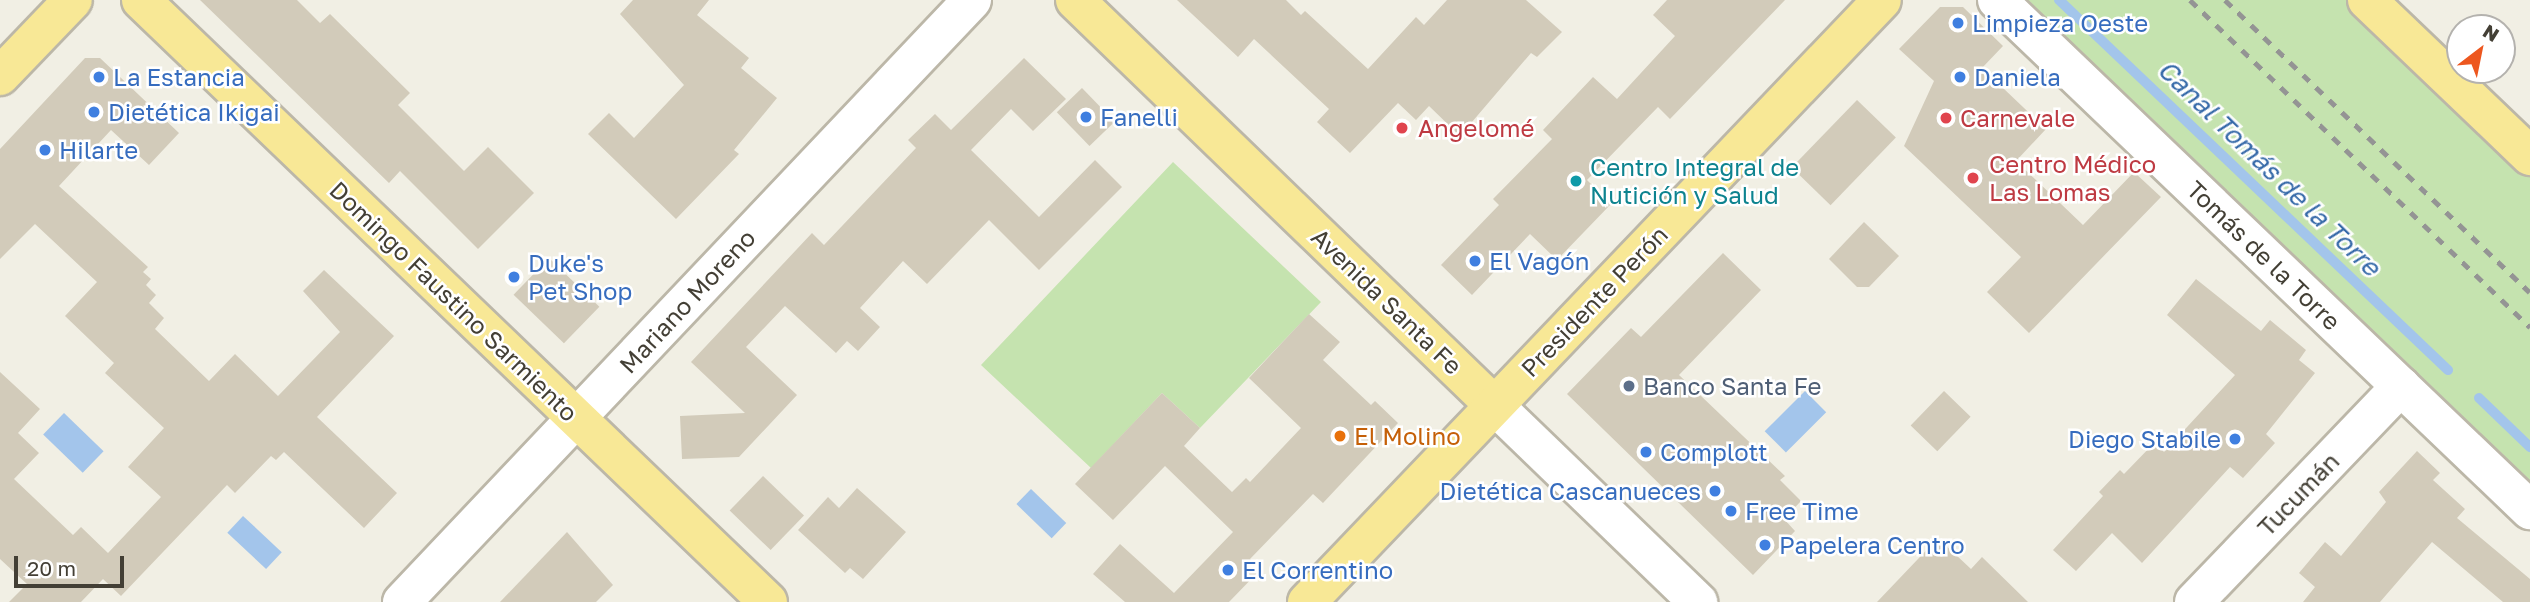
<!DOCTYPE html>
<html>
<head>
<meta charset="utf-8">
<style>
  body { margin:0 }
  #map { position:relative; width:2530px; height:602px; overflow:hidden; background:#f1efe4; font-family:"Golos Text",sans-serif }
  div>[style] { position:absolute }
  .green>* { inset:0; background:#c5e3af }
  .water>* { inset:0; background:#a3c5eb; transform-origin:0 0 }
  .stream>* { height:10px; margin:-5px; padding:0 5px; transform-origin:5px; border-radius:5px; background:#a3c5eb }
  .building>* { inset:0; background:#d2cbba; transform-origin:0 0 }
  .roads { filter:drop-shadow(2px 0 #bcb7a8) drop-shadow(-2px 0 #bcb7a8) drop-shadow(0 2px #bcb7a8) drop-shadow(0 -2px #bcb7a8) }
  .minor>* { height:38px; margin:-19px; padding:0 19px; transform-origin:19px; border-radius:19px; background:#fff }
  .major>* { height:38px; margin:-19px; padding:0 19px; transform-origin:19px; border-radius:19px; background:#f8e896 }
  .rail>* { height:5px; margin-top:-2.5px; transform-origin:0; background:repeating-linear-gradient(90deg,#949494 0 9px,transparent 0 18px) }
  .dots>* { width:19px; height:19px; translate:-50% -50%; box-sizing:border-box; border:4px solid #fff; border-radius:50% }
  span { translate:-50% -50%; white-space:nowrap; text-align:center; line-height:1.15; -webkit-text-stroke:5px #fff; paint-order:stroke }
  .shop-label { font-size:24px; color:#366cbe }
  .left { translate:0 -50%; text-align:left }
  .right { translate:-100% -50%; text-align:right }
  .health-label { font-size:24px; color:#be3a42 }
  .culture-label { font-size:24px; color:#0d838f }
  .street-label { font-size:24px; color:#433f35 }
  .service-label { font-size:24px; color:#4e5e75 }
  .food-label { font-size:24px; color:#c56008 }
  .water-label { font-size:26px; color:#3569a8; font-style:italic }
  .north { position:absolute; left:2446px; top:14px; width:70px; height:70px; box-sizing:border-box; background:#fff; border:2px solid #b4b2ae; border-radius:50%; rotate:32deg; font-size:19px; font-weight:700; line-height:28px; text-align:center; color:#433f35 }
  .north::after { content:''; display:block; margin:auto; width:24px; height:32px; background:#ed571f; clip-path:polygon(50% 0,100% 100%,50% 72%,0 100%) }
  .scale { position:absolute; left:14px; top:556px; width:110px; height:32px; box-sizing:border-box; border:4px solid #433f35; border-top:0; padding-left:9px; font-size:21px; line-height:24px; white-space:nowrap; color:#433f35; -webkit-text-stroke:5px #fff; paint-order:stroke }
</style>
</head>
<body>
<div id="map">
  <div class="green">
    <div style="clip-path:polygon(1997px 0,2367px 0,2530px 156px,2530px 510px)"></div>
    <div style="clip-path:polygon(1173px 162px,1321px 302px,1200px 428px,1162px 393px,1091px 468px,981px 365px)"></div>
  </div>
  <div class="water">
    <div style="left:1805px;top:391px;width:30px;height:57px;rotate:45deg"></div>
    <div style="left:64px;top:413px;width:55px;height:30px;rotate:44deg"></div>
    <div style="left:1031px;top:489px;width:49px;height:21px;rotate:44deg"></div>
    <div style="left:243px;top:516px;width:53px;height:23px;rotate:43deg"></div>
  </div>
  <div class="stream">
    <div style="left:2059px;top:0;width:537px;rotate:43.57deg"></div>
    <div style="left:2479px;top:398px;width:71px;rotate:43.9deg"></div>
  </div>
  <div class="building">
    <div style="clip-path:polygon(200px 0,297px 0,320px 23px,330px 14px,410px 93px,398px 105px,464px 171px,488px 147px,534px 193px,478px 249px,400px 171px,389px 183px)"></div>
    <div style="clip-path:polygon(633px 0,709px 0,697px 15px,749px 58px,741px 68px,777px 98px,734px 150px,739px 154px,676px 219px,588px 134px,609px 113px,634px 138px,684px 85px,620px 14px)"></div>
    <div style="clip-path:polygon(1177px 0,1286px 0,1301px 15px,1305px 11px,1368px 69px,1416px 17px,1424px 25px,1447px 0,1526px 0,1562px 32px,1537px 57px,1531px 53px,1460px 136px,1429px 106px,1416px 120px,1398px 103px,1350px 153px,1317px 122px,1329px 109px,1254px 39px,1238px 57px)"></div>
    <div style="clip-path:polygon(1667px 0,1785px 0,1670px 119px,1658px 107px,1587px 180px,1611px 204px,1557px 260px,1530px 234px,1472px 295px,1441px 265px,1499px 205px,1493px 199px,1552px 139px,1543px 130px,1593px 77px,1617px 99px,1675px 36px,1653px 15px)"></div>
    <div style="clip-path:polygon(1940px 7px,1963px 7px,2003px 46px,1982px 68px,2046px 129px,2016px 161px,2083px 225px,2134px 172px,2161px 197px,2029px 333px,1987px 292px,2021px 257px,1904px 146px,1934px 81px,1899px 49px)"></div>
    <div style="clip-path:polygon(85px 58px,100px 58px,179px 133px,149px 165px,111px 130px,59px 186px,148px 267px,143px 272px,151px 279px,146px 285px,156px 295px,149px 303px,164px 318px,155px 329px,209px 381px,235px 354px,278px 396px,340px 332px,303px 291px,324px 270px,394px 336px,317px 417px,397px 493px,364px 528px,284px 452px,276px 460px,271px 456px,235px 493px,227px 485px,121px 596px,103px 579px,81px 602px,9px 602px,27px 584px,0 559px,0 372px,40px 409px,18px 433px,39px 453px,14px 479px,73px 535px,81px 527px,108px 553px,161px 497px,128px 467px,164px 428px,105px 373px,114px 363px,65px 316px,97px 282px,35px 224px,0 259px,0 149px)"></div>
    <div style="clip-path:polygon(1024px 58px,1066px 99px,1033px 131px,1011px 109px,971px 150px,1039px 217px,1095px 160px,1122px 187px,1039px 270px,989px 220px,927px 284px,903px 261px,860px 308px,880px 327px,858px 351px,847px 341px,836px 353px,785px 306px,746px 347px,797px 395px,739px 457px,682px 459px,680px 416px,745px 413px,691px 362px,812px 233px,824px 245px,916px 148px,908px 140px,935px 114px,951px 130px)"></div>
    <div style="left:1082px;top:88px;width:47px;height:35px;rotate:46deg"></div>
    <div style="left:1857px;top:100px;width:54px;height:94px;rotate:44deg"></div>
    <div style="clip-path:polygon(1864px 222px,1899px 256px,1869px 287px,1857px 287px,1829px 259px)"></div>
    <div style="clip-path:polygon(1723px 253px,1761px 290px,1679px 375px,1785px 476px,1780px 480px,1801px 501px,1784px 519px,1795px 531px,1753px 575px,1567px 394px,1631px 328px,1641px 337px)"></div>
    <div style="left:549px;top:258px;width:70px;height:51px;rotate:44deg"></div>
    <div style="clip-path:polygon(2196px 279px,2261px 331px,2270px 320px,2306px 350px,2299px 360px,2315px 373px,2266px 434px,2275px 443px,2243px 478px,2230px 467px,2142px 563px,2112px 533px,2076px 571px,2053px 550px,2103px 496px,2099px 492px,2120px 470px,2124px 474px,2155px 442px,2164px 452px,2235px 375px,2167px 315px)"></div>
    <div style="clip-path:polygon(1309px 314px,1340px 342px,1323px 360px,1371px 405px,1375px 401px,1398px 423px,1323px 503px,1313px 494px,1250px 559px,1261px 569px,1229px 602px,1125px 602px,1093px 574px,1120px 544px,1174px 593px,1233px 532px,1165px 466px,1113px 520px,1075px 484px,1162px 393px,1200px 428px,1184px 446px,1232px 492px,1246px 478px,1250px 482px,1301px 428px,1249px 378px)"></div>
    <div style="left:1944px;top:391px;width:37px;height:48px;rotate:44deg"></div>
    <div style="clip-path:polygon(2417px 451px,2440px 473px,2433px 480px,2465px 509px,2457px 518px,2530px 579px,2530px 602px,2503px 602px,2432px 542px,2380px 602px,2303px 602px,2315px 587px,2299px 573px,2325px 542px,2341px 556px,2386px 502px,2379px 492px)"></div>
    <div style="left:763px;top:476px;width:57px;height:48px;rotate:44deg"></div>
    <div style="clip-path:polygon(857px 488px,906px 532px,863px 579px,850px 568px,845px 573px,798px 530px,828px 497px,839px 508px)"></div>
    <div style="clip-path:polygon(567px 532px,613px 585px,596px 602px,500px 602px)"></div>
    <div style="clip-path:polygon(1938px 538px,1971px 569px,1982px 557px,2028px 602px,1877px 602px)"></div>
  </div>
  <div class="roads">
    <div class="minor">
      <div style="left:1997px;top:0;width:738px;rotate:43.74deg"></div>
      <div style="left:1494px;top:405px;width:284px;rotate:44deg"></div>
      <div style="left:402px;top:602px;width:829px;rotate:-46.56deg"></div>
      <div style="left:2194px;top:602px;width:299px;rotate:-46.2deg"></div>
    </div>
    <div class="major">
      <div style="left:141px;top:0;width:869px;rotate:43.83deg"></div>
      <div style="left:1075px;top:0;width:583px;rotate:44.03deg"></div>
      <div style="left:2367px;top:0;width:226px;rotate:43.7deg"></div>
      <div style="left:0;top:76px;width:105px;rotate:-46.2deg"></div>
      <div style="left:1307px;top:602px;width:832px;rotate:-46.31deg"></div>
    </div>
  </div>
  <div class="rail">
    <div style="left:2190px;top:0;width:472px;rotate:43.9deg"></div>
    <div style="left:2225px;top:0;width:422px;rotate:43.8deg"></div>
  </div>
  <div class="dots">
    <div style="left:1958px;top:23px;background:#3f7fe0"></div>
    <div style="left:99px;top:77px;background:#3f7fe0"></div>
    <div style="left:1960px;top:77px;background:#3f7fe0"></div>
    <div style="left:94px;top:112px;background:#3f7fe0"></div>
    <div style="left:1086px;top:117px;background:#3f7fe0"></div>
    <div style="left:1946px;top:118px;background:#e0444e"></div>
    <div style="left:1402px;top:128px;background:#e0444e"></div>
    <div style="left:45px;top:150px;background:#3f7fe0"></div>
    <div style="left:1973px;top:178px;background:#e0444e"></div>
    <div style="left:1576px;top:181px;background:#0f9aa8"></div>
    <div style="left:1475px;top:261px;background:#3f7fe0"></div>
    <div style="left:514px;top:277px;background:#3f7fe0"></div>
    <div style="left:1629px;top:386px;background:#5c6f8a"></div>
    <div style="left:1340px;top:436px;background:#e8710a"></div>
    <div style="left:2235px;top:439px;background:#3f7fe0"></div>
    <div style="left:1646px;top:452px;background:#3f7fe0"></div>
    <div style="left:1715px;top:491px;background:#3f7fe0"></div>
    <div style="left:1731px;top:511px;background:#3f7fe0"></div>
    <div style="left:1765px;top:545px;background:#3f7fe0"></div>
    <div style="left:1228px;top:570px;background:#3f7fe0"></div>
  </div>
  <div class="shop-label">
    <span class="left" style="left:1972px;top:23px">Limpieza Oeste</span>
    <span class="left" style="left:113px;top:77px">La Estancia</span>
    <span class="left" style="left:1974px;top:77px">Daniela</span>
    <span class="left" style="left:108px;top:112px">Dietética Ikigai</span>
    <span class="left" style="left:1100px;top:117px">Fanelli</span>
    <span class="left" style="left:59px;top:150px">Hilarte</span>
    <span class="left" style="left:1489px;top:261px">El Vagón</span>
    <span class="left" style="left:528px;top:277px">Duke's<br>Pet Shop</span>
    <span class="right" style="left:2221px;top:439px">Diego Stabile</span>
    <span class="left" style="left:1660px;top:452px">Complott</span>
    <span class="right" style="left:1701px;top:491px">Dietética Cascanueces</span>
    <span class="left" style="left:1745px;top:511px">Free Time</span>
    <span class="left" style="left:1779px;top:545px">Papelera Centro</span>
    <span class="left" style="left:1242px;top:570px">El Correntino</span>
  </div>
  <div class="health-label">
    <span class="left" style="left:1960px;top:118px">Carnevale</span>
    <span class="left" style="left:1418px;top:128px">Angelomé</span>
    <span class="left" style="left:1989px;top:178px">Centro Médico<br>Las Lomas</span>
  </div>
  <div class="culture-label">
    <span class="left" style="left:1590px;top:181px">Centro Integral de<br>Nutición y Salud</span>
  </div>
  <div class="street-label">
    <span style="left:2264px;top:255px;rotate:44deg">Tomás de la Torre</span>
    <span style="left:454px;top:301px;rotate:44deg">Domingo Faustino Sarmiento</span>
    <span style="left:687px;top:301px;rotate:-47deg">Mariano Moreno</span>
    <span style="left:1387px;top:301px;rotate:44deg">Avenida Santa Fe</span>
    <span style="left:1594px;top:301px;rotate:-46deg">Presidente Perón</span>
    <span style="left:2298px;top:494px;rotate:-46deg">Tucumán</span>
  </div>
  <div class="service-label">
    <span class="left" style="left:1643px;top:386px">Banco Santa Fe</span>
  </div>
  <div class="food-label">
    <span class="left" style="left:1354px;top:436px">El Molino</span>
  </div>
  <div class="water-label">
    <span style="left:2269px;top:168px;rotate:44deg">Canal Tomás de la Torre</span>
  </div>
  <div class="north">N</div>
  <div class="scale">20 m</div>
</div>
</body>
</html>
